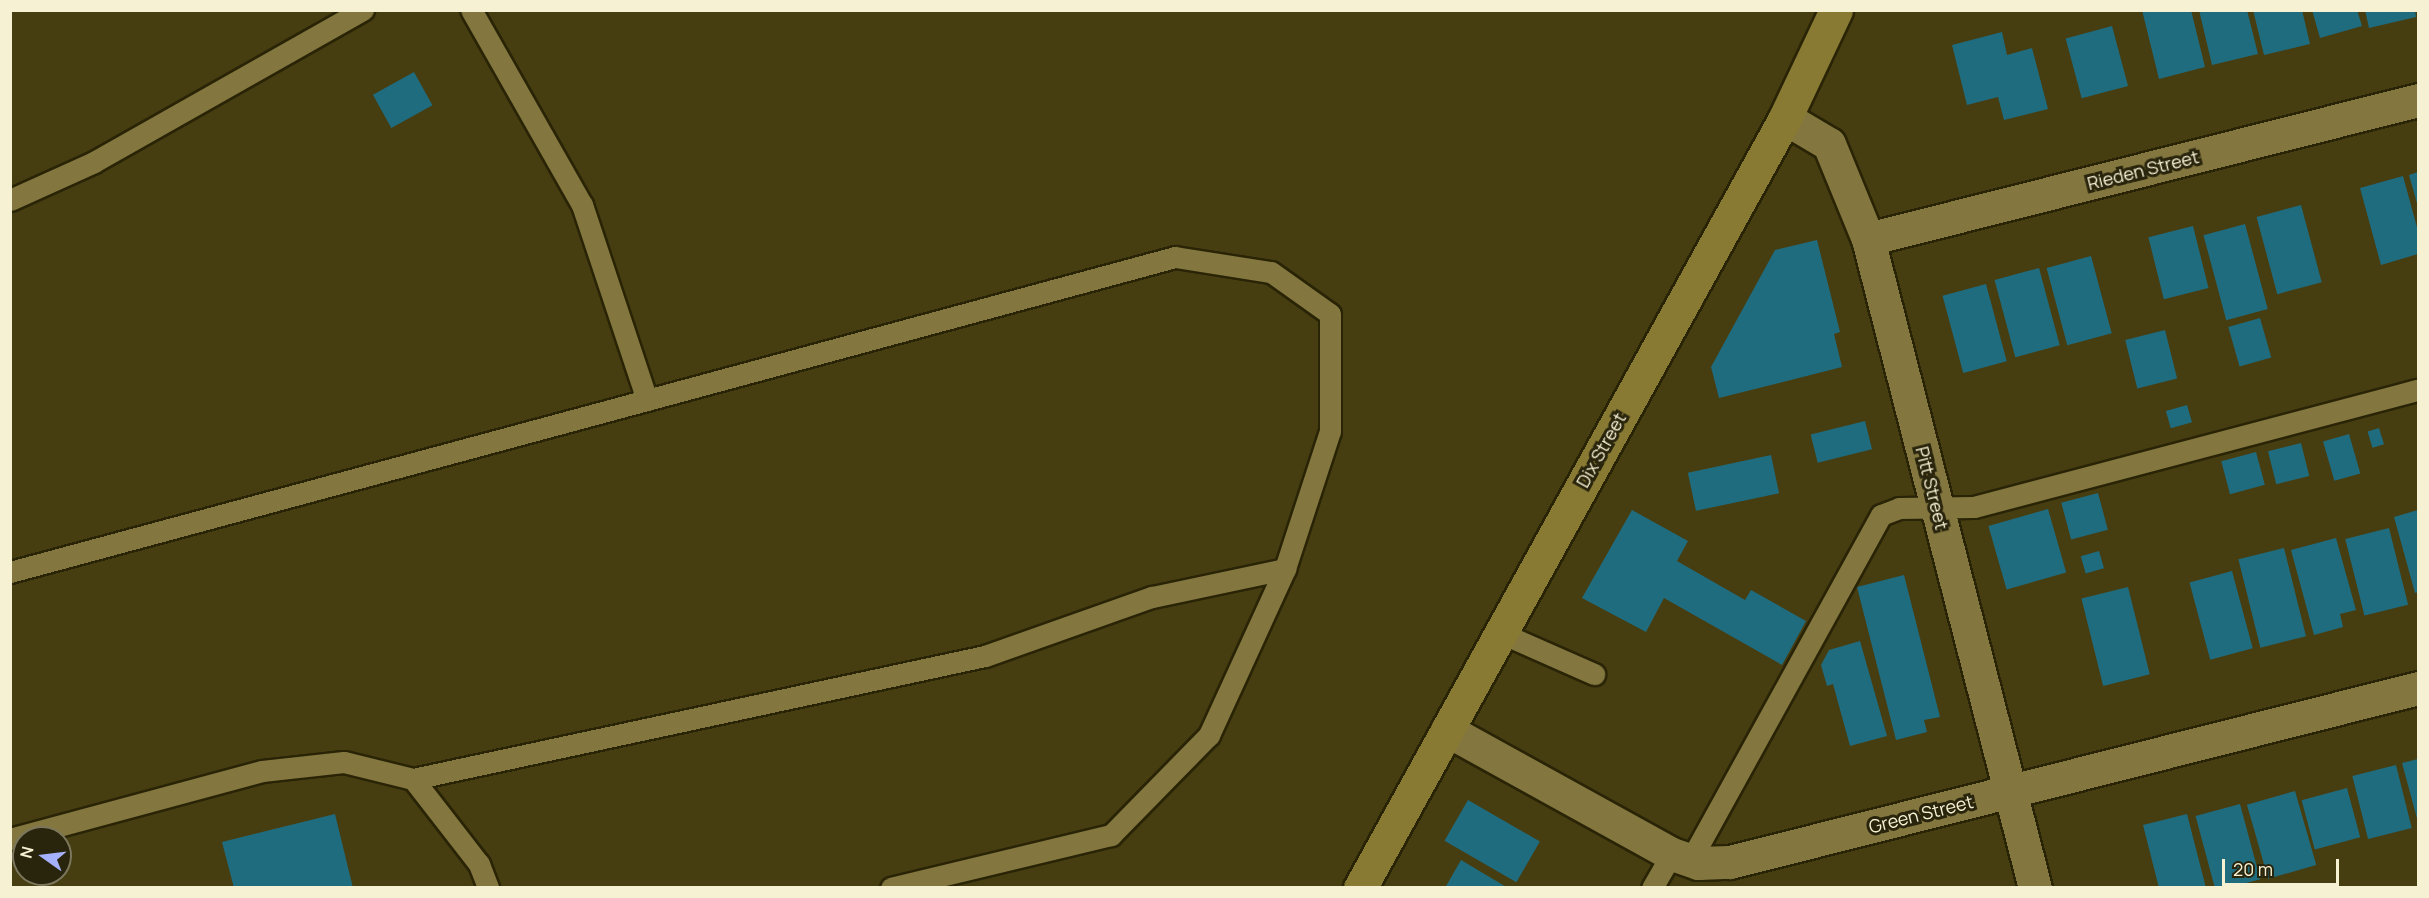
<!DOCTYPE html>
<html>
<head>
<meta charset="utf-8">
<style>
  body { margin:0 }
  #map { position:relative; width:2429px; height:898px; overflow:hidden; background:#463d11; font-family:Manrope,sans-serif }
  div>[style] { position:absolute }
  .building>* { inset:0; background:#206c7f; transform-origin:0 0 }
  .roads { filter:drop-shadow(2px 0 #2a2406) drop-shadow(-2px 0 #2a2406) drop-shadow(0 2px #2a2406) drop-shadow(0 -2px #2a2406) }
  .lane>* { height:21px; margin:-10.5px; padding:0 10.5px; transform-origin:10.5px; border-radius:10.5px; background:#83773f }
  .street>* { height:33px; margin:-16.5px; padding:0 16.5px; transform-origin:16.5px; border-radius:16.5px; background:#83773f }
  .secondary>* { height:33px; margin:-16.5px; padding:0 16.5px; transform-origin:16.5px; border-radius:16.5px; background:#887a33 }
  span { translate:-50% -50%; white-space:nowrap; text-align:center; line-height:1.15; -webkit-text-stroke:6px #29240c; paint-order:stroke }
  .street-label { font-size:18px; color:#f6f1d3 }
  .frame { position:absolute; inset:0; border:12px solid #f6f1d3; pointer-events:none }
  .north { position:absolute; left:12px; top:826px; width:60px; height:60px; box-sizing:border-box; background:#29240c; border:2px solid #7b765c; border-radius:50%; rotate:284deg; font-size:16px; font-weight:700; line-height:24px; text-align:center; color:#f6f1d3 }
  .north::after { content:''; display:block; margin:auto; width:21px; height:27px; background:#a6b1fc; clip-path:polygon(50% 0,100% 100%,50% 72%,0 100%) }
  .scale { position:absolute; left:2222px; top:859px; width:117px; height:27px; box-sizing:border-box; border:3px solid #f6f1d3; border-top:0; padding-left:8px; font-size:18px; line-height:21px; white-space:nowrap; color:#f6f1d3; -webkit-text-stroke:4px #29240c; paint-order:stroke }
</style>
</head>
<body>
<div id="map">
  <div class="building">
    <div style="clip-path:polygon(2142px 10px,2191px 10px,2205px 67px,2159px 79px)"></div>
    <div style="clip-path:polygon(2199px 10px,2247px 10px,2258px 54px,2212px 65px)"></div>
    <div style="clip-path:polygon(2253px 10px,2302px 10px,2310px 44px,2264px 55px)"></div>
    <div style="clip-path:polygon(2312px 10px,2357px 10px,2362px 26px,2320px 38px)"></div>
    <div style="clip-path:polygon(2365px 10px,2415px 10px,2416px 17px,2369px 28px)"></div>
    <div style="left:2112px;top:26px;width:62px;height:48px;rotate:75deg"></div>
    <div style="clip-path:polygon(2002px 32px,2007px 55px,2032px 48px,2048px 109px,2004px 120px,1998px 97px,1967px 105px,1952px 45px)"></div>
    <div style="left:414px;top:72px;width:38px;height:47px;rotate:61deg"></div>
    <div style="clip-path:polygon(2418px 172px,2418px 207px,2409px 175px)"></div>
    <div style="clip-path:polygon(2403px 176px,2418px 231px,2418px 254px,2381px 265px,2360px 188px)"></div>
    <div style="left:2301px;top:205px;width:80px;height:46px;rotate:75deg"></div>
    <div style="left:2245px;top:224px;width:88px;height:43px;rotate:75deg"></div>
    <div style="left:2193px;top:226px;width:64px;height:46px;rotate:76deg"></div>
    <div style="clip-path:polygon(1817px 240px,1840px 332px,1834px 334px,1842px 367px,1719px 398px,1711px 367px,1775px 250px)"></div>
    <div style="left:2091px;top:256px;width:80px;height:46px;rotate:75deg"></div>
    <div style="left:2039px;top:268px;width:80px;height:46px;rotate:75deg"></div>
    <div style="left:1986px;top:284px;width:80px;height:45px;rotate:75deg"></div>
    <div style="left:2260px;top:318px;width:41px;height:33px;rotate:74deg"></div>
    <div style="left:2165px;top:330px;width:50px;height:41px;rotate:76deg"></div>
    <div style="left:2187px;top:405px;width:18px;height:22px;rotate:74deg"></div>
    <div style="left:1865px;top:421px;width:29px;height:56px;rotate:76deg"></div>
    <div style="left:2379px;top:428px;width:17px;height:12px;rotate:73deg"></div>
    <div style="left:2349px;top:434px;width:41px;height:27px;rotate:74deg"></div>
    <div style="left:2301px;top:443px;width:34px;height:34px;rotate:76deg"></div>
    <div style="left:2256px;top:452px;width:34px;height:36px;rotate:75deg"></div>
    <div style="left:1771px;top:455px;width:39px;height:85px;rotate:78deg"></div>
    <div style="left:2098px;top:493px;width:38px;height:38px;rotate:75deg"></div>
    <div style="left:2048px;top:509px;width:66px;height:62px;rotate:74deg"></div>
    <div style="clip-path:polygon(1632px 510px,1688px 541px,1677px 561px,1745px 600px,1751px 590px,1806px 621px,1782px 665px,1664px 598px,1646px 632px,1582px 598px)"></div>
    <div style="clip-path:polygon(2418px 510px,2418px 592px,2415px 593px,2394px 517px)"></div>
    <div style="left:2389px;top:528px;width:79px;height:45px;rotate:76deg"></div>
    <div style="clip-path:polygon(2336px 538px,2356px 610px,2340px 614px,2343px 627px,2314px 635px,2291px 550px)"></div>
    <div style="left:2284px;top:548px;width:91px;height:47px;rotate:76deg"></div>
    <div style="left:2099px;top:551px;width:18px;height:19px;rotate:74deg"></div>
    <div style="left:2232px;top:571px;width:80px;height:44px;rotate:75deg"></div>
    <div style="clip-path:polygon(1904px 575px,1940px 717px,1924px 720px,1927px 732px,1896px 740px,1857px 587px)"></div>
    <div style="left:2128px;top:587px;width:90px;height:48px;rotate:76deg"></div>
    <div style="clip-path:polygon(1860px 641px,1887px 736px,1850px 746px,1833px 684px,1827px 686px,1821px 665px,1829px 650px)"></div>
    <div style="clip-path:polygon(2418px 759px,2418px 822px,2402px 763px)"></div>
    <div style="left:2396px;top:765px;width:65px;height:45px;rotate:76deg"></div>
    <div style="left:2347px;top:788px;width:51px;height:47px;rotate:75deg"></div>
    <div style="left:2295px;top:791px;width:77px;height:50px;rotate:74deg"></div>
    <div style="left:1468px;top:800px;width:83px;height:47px;rotate:30deg"></div>
    <div style="left:2240px;top:804px;width:78px;height:46px;rotate:75deg"></div>
    <div style="clip-path:polygon(335px 814px,353px 888px,234px 888px,222px 842px)"></div>
    <div style="clip-path:polygon(2187px 814px,2206px 888px,2159px 888px,2143px 825px)"></div>
    <div style="clip-path:polygon(1461px 860px,1508px 888px,1445px 888px)"></div>
  </div>
  <div class="roads">
    <div class="lane">
      <div style="left:10px;top:200px;width:92px;rotate:-24.3deg"></div>
      <div style="left:94px;top:162px;width:309px;rotate:-29.5deg"></div>
      <div style="left:647px;top:400px;width:547px;rotate:-15.15deg"></div>
      <div style="left:1175px;top:257px;width:97px;rotate:8.9deg"></div>
      <div style="left:1271px;top:272px;width:72px;rotate:35.4deg"></div>
      <div style="left:1330px;top:314px;width:117px;rotate:90deg"></div>
      <div style="left:1330px;top:431px;width:145px;rotate:108.1deg"></div>
      <div style="left:1285px;top:569px;width:183px;rotate:114.6deg"></div>
      <div style="left:1209px;top:735px;width:140px;rotate:134.4deg"></div>
      <div style="left:1111px;top:835px;width:226px;rotate:166.5deg"></div>
      <div style="left:10px;top:572px;width:660px;rotate:-15.11deg"></div>
      <div style="left:647px;top:400px;width:206px;rotate:-108.4deg"></div>
      <div style="left:582px;top:205px;width:224px;rotate:-119.6deg"></div>
      <div style="left:1501px;top:633px;width:102px;rotate:23.8deg"></div>
      <div style="left:413px;top:779px;width:585px;rotate:-12.14deg"></div>
      <div style="left:985px;top:656px;width:177px;rotate:-19.5deg"></div>
      <div style="left:1152px;top:597px;width:136px;rotate:-11.9deg"></div>
      <div style="left:10px;top:839px;width:261px;rotate:-15.1deg"></div>
      <div style="left:262px;top:771px;width:82px;rotate:-6.3deg"></div>
      <div style="left:344px;top:762px;width:71px;rotate:13.8deg"></div>
      <div style="left:413px;top:779px;width:108px;rotate:52.2deg"></div>
      <div style="left:479px;top:864px;width:26px;rotate:69deg"></div>
      <div style="left:1690px;top:861px;width:395px;rotate:-61.1deg"></div>
      <div style="left:1881px;top:515px;width:19px;rotate:-21deg"></div>
      <div style="left:1899px;top:508px;width:75px;rotate:-0.8deg"></div>
      <div style="left:1974px;top:507px;width:459px;rotate:-14.8deg"></div>
      <div style="left:1652px;top:888px;width:39px;rotate:-60deg"></div>
    </div>
    <div class="street">
      <div style="left:1785px;top:118px;width:51px;rotate:30.6deg"></div>
      <div style="left:1829px;top:144px;width:103px;rotate:67.7deg"></div>
      <div style="left:1868px;top:239px;width:670px;rotate:75.57deg"></div>
      <div style="left:1868px;top:239px;width:567px;rotate:-14.18deg"></div>
      <div style="left:1447px;top:730px;width:257px;rotate:28.9deg"></div>
      <div style="left:1672px;top:854px;width:28px;rotate:19deg"></div>
      <div style="left:1698px;top:863px;width:32px;rotate:-2deg"></div>
      <div style="left:1730px;top:862px;width:710px;rotate:-14.19deg"></div>
    </div>
    <div class="secondary">
      <div style="left:1360px;top:888px;width:880px;rotate:-61.1deg"></div>
      <div style="left:1785px;top:118px;width:119px;rotate:-64.7deg"></div>
    </div>
  </div>
  <div class="street-label">
    <span style="left:2143px;top:170px;rotate:-14deg">Rieden Street</span>
    <span style="left:1601px;top:450px;rotate:-61deg">Dix Street</span>
    <span style="left:1932px;top:488px;rotate:76deg">Pitt Street</span>
    <span style="left:1921px;top:814px;rotate:-14deg">Green Street</span>
  </div>
  <div class="frame"></div>
  <div class="north">N</div>
  <div class="scale">20 m</div>
</div>
</body>
</html>
